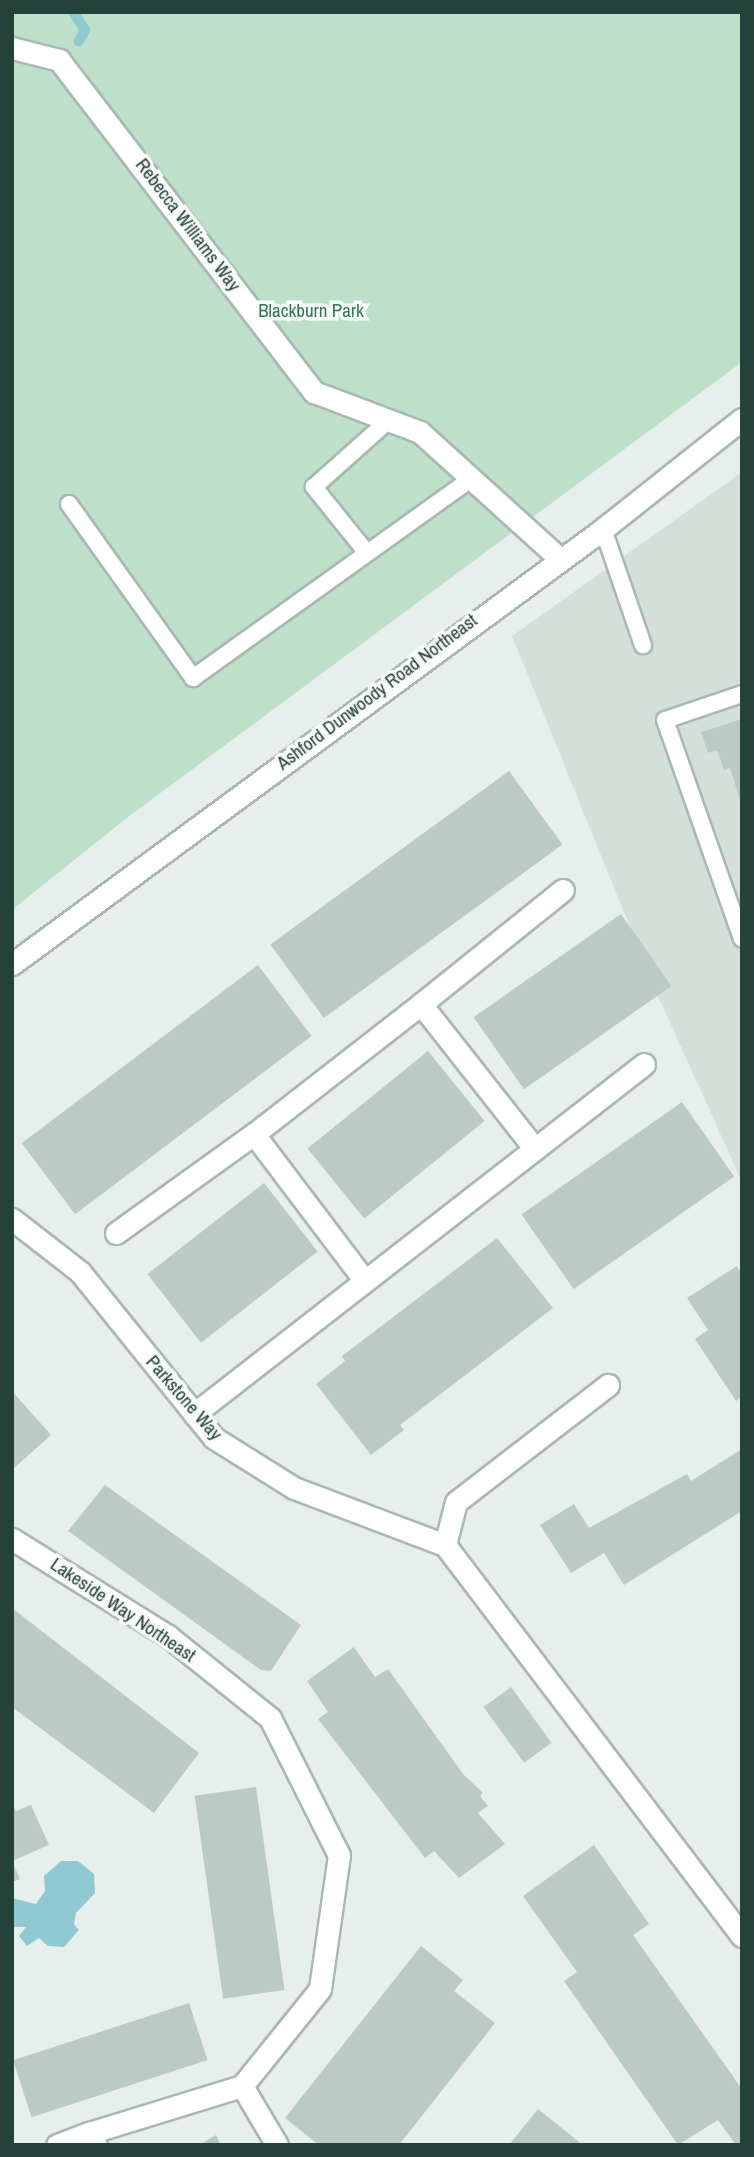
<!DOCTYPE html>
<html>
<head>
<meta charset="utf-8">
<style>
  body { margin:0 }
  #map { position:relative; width:754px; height:2157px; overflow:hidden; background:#e6efeb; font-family:"Archivo Narrow",sans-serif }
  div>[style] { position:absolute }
  .built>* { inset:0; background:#d4dfda }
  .green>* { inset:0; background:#bfe0c8 }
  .water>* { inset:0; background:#8ec9d4 }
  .stream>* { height:10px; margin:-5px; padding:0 5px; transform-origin:5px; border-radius:5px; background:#8ec9d4 }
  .building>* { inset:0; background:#bbcac4; transform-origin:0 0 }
  .roads { filter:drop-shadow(2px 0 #a8b8b2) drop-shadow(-2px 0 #a8b8b2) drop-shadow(0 2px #a8b8b2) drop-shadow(0 -2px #a8b8b2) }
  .lane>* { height:16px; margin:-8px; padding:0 8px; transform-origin:8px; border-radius:8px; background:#fff }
  .street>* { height:21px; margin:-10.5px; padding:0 10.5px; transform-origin:10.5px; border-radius:10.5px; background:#fff }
  .secondary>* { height:21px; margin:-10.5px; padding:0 10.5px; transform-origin:10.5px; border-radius:10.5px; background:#fff }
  span { translate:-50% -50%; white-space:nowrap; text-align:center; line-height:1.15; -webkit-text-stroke:7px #f7fbf9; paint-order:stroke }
  .street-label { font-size:19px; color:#24423a }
  .park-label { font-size:19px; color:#2d7a4b }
  .frame { position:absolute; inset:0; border:14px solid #24423a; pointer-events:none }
</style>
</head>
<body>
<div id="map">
  <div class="built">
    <div style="clip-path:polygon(742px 472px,742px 1182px,658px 996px,512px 636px)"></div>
  </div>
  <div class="green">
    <div style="clip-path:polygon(12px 12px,742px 12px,742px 362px,128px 817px,12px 910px)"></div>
  </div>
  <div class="water">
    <div style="clip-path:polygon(61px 1861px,78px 1861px,94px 1874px,95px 1893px,76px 1913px,74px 1924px,79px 1930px,64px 1947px,48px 1946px,39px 1938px,27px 1946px,19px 1936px,26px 1927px,12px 1927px,12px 1898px,36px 1904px,45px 1891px,44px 1876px)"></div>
  </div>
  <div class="stream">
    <div style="left:73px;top:12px;width:22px;rotate:56deg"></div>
    <div style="left:85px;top:30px;width:13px;rotate:119deg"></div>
  </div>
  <div class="building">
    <div style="clip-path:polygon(742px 719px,742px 803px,741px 803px,730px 768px,724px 770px,717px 750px,708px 753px,701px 732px)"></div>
    <div style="left:509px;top:771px;width:91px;height:295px;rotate:54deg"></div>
    <div style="left:621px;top:914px;width:88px;height:180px;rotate:55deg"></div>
    <div style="left:258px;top:965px;width:89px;height:296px;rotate:53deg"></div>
    <div style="left:428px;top:1051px;width:90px;height:155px;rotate:51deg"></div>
    <div style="left:682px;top:1102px;width:91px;height:196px;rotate:55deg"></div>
    <div style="left:264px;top:1183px;width:87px;height:148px;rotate:52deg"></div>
    <div style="clip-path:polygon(497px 1238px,553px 1308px,400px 1425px,404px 1430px,371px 1455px,316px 1384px,345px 1361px,342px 1356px)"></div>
    <div style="clip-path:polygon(737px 1266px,742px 1274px,742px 1397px,736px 1401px,695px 1339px,708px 1330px,687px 1298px)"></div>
    <div style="clip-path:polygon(12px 1391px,51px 1435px,12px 1470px)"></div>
    <div style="clip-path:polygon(742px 1449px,742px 1511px,624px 1585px,604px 1553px,571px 1573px,540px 1525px,574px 1504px,589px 1528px,687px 1474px,691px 1481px)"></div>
    <div style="clip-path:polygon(105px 1485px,301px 1625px,271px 1671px,261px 1670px,68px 1531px)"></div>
    <div style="clip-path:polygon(12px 1608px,199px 1753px,154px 1813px,12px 1707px)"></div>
    <div style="clip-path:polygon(354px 1647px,375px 1677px,388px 1669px,463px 1774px,483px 1793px,480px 1796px,488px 1806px,478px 1813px,505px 1844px,459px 1878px,434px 1851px,425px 1858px,318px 1719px,328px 1712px,307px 1681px)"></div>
    <div style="left:511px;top:1687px;width:69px;height:34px;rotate:54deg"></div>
    <div style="left:256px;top:1787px;width:205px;height:62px;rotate:82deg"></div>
    <div style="clip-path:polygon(12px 1804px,16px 1811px,31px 1805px,49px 1845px,12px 1861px,20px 1879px,12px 1882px)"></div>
    <div style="clip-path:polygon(594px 1845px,649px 1924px,633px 1935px,742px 2089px,742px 2145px,736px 2145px,718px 2120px,678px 2145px,564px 1981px,577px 1972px,523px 1896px)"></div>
    <div style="clip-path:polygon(421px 1946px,463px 1980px,454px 1991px,495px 2023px,399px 2145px,319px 2145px,285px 2118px)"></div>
    <div style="left:189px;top:2003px;width:60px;height:185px;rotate:72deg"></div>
    <div style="clip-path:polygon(538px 2109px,583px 2145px,509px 2145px)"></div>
    <div style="clip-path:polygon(216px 2135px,221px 2145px,199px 2145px)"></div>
  </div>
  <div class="roads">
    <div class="lane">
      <div style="left:69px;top:504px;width:214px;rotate:54.5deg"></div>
      <div style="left:193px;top:678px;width:343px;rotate:-35.6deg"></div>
      <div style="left:603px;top:529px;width:123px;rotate:71deg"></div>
      <div style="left:367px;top:553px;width:85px;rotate:-128.8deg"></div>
      <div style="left:314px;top:487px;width:101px;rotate:-41.8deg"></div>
      <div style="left:742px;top:694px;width:81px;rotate:161.3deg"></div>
      <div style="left:665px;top:720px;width:232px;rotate:70.6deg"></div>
    </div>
    <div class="street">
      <div style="left:12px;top:48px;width:49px;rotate:14.3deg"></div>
      <div style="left:59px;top:60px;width:419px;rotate:52.5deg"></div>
      <div style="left:314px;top:392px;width:113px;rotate:20.7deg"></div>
      <div style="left:420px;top:432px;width:186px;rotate:42.2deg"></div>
      <div style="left:535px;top:1149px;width:184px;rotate:-128.2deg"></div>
      <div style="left:421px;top:1004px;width:182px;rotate:-38.8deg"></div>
      <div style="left:12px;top:1219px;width:86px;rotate:37.9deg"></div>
      <div style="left:80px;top:1272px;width:213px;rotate:51.1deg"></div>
      <div style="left:214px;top:1438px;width:94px;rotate:32deg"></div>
      <div style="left:294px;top:1488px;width:161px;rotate:20.7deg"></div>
      <div style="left:445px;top:1545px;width:491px;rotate:52.8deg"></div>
      <div style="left:116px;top:1233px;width:170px;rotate:-35.7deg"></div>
      <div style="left:365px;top:1281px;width:184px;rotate:-127.1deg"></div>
      <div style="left:254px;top:1134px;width:212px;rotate:-37.9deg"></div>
      <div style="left:194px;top:1414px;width:570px;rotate:-37.87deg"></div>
      <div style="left:12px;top:1539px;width:184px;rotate:31.9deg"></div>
      <div style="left:168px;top:1636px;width:131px;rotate:38.8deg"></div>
      <div style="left:270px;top:1718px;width:153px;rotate:63.3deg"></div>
      <div style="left:339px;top:1855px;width:135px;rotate:98.1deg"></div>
      <div style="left:320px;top:1989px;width:124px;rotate:128.8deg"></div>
      <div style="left:242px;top:2086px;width:69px;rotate:59.3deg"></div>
      <div style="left:445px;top:1545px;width:44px;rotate:-75.7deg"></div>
      <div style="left:456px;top:1502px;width:192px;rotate:-37.6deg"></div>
      <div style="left:57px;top:2145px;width:34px;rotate:-21deg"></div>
      <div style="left:96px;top:2145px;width:14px;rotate:-120deg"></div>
      <div style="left:89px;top:2133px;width:160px;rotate:-17.1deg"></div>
    </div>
    <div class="secondary">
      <div style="left:12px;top:964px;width:734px;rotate:-36.35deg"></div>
      <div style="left:603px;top:529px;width:177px;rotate:-38.4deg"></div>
    </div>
  </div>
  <div class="street-label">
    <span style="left:188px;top:225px;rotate:53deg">Rebecca Williams Way</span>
    <span style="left:377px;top:692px;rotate:-37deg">Ashford Dunwoody Road Northeast</span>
    <span style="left:184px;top:1398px;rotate:49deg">Parkstone Way</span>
    <span style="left:123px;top:1610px;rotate:34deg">Lakeside Way Northeast</span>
  </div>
  <div class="park-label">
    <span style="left:311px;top:311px">Blackburn Park</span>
  </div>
  <div class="frame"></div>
</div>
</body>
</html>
